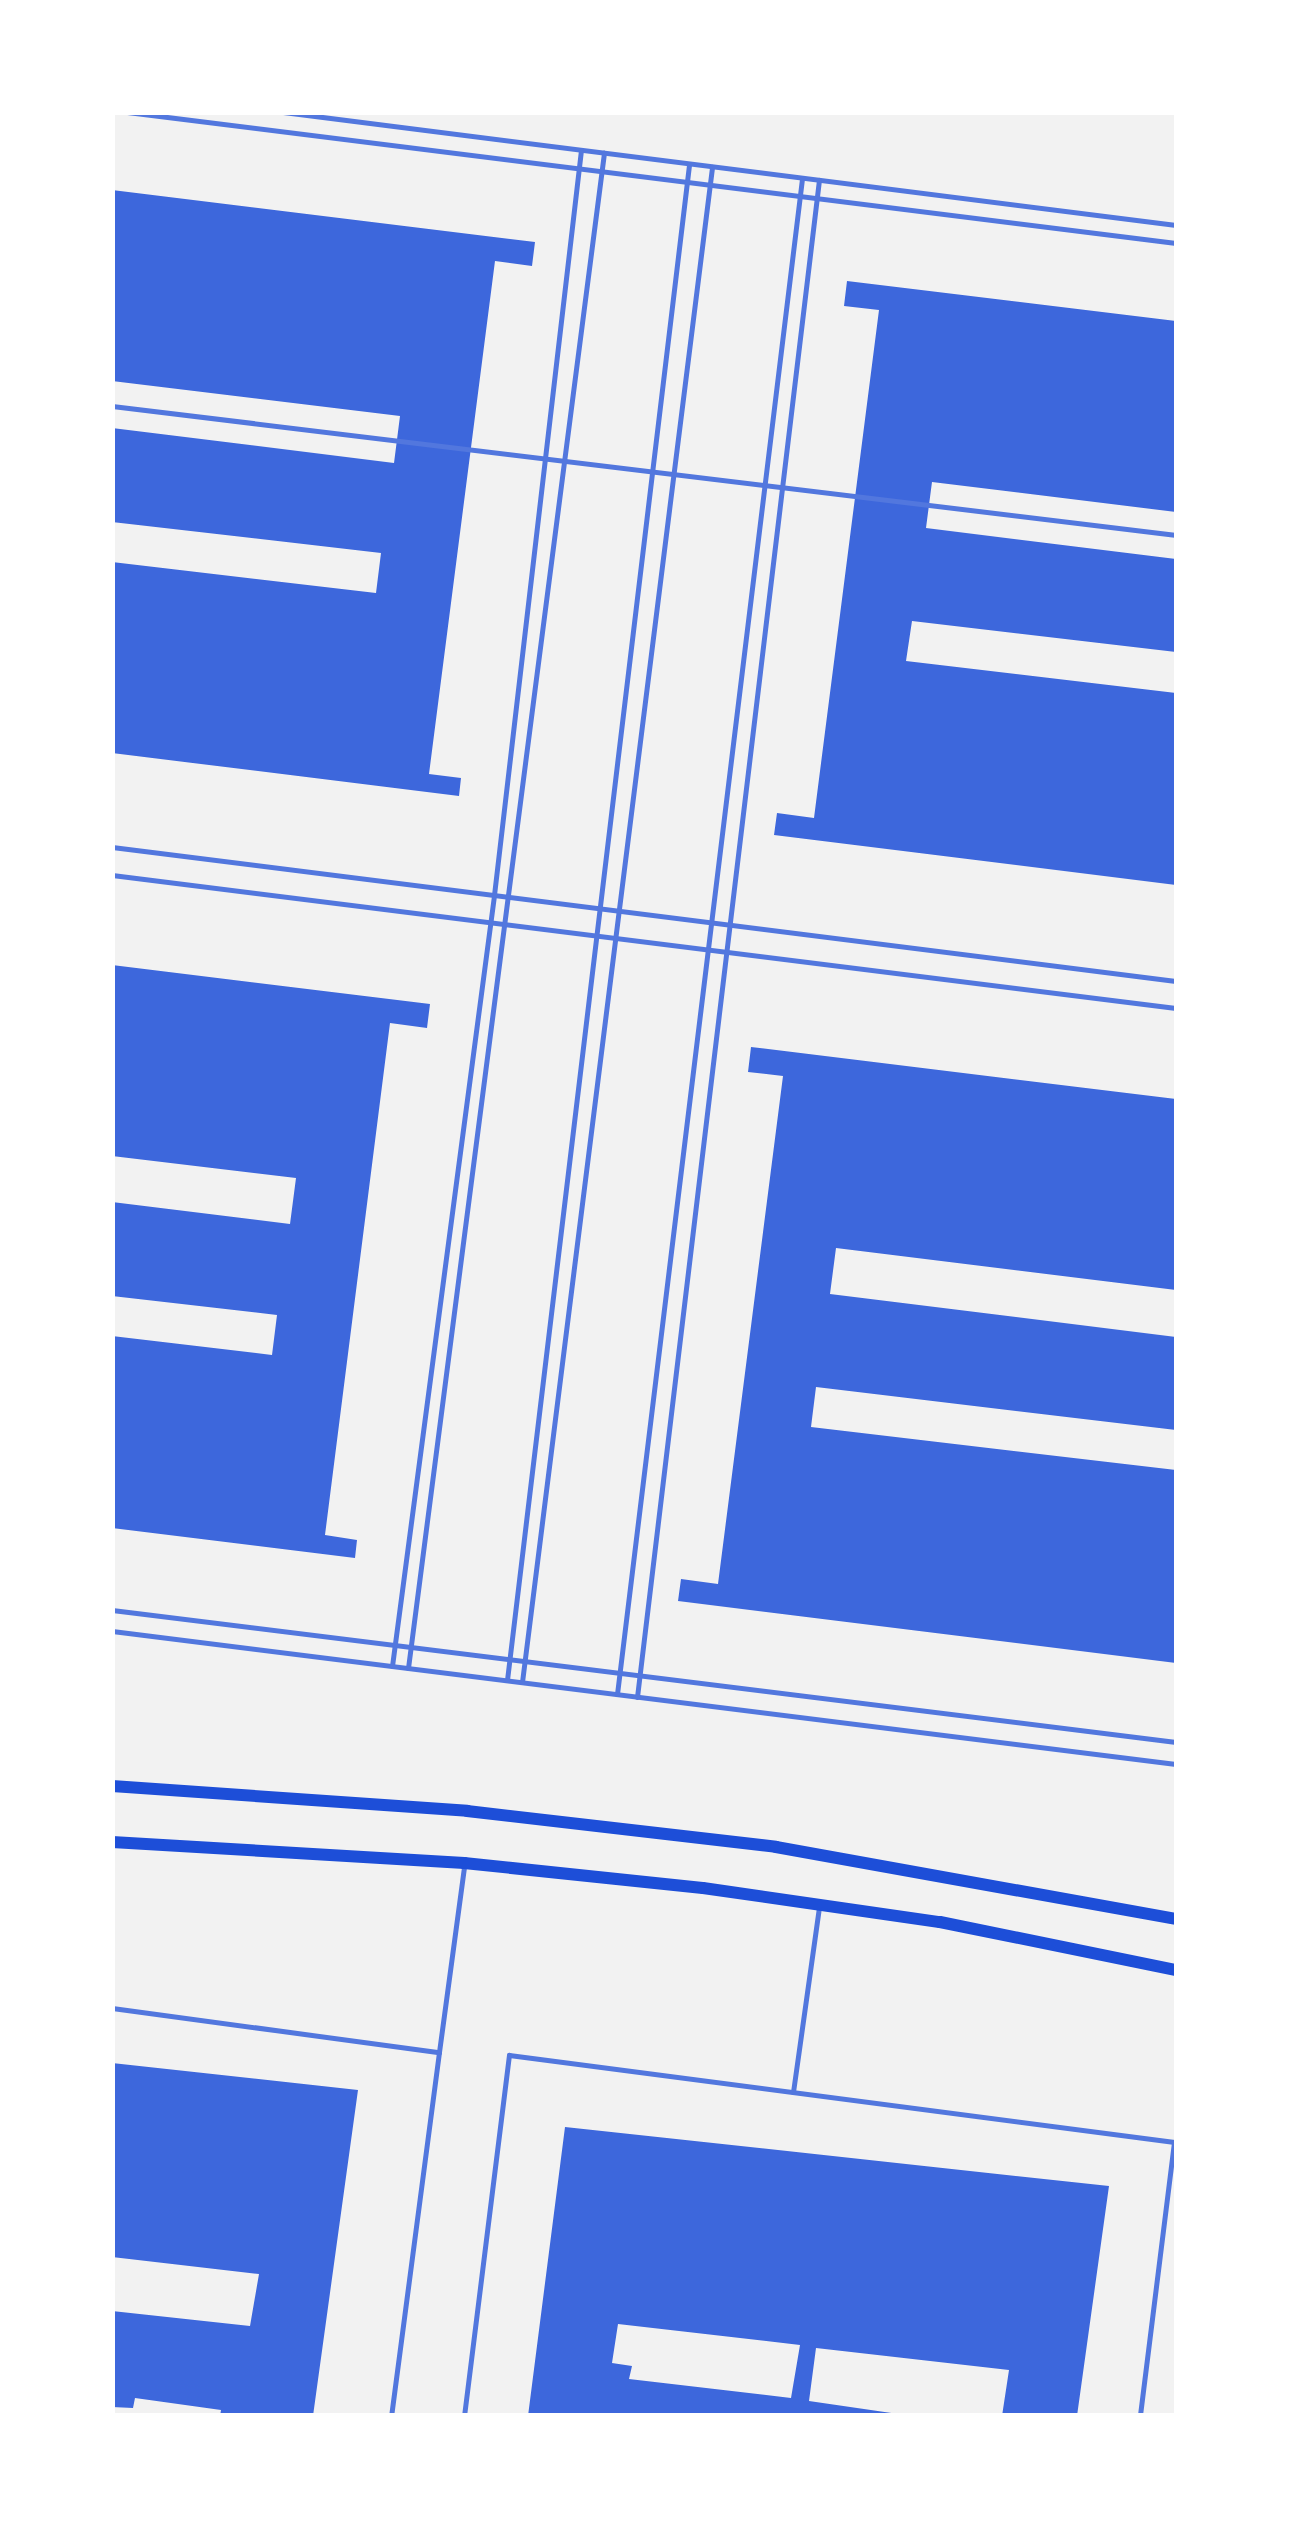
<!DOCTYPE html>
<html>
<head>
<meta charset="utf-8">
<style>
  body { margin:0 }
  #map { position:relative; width:1289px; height:2528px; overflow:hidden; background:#f2f2f2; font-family:Raleway,sans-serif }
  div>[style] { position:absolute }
  .building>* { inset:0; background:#3d67dc }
  .service>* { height:5px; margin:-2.5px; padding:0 2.5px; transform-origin:2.5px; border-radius:2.5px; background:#5277de }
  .secondary>* { height:12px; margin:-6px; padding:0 6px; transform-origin:6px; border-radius:6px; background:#1d4ed8 }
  span { translate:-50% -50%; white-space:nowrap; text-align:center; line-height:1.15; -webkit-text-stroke:9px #fff; paint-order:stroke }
  .frame { position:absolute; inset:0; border:115px solid #fff; pointer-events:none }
</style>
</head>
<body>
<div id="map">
  <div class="building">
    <div style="clip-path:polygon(112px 190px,535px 242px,532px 266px,495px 261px,429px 774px,461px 778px,459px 796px,112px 753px,112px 562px,376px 593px,381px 553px,112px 522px,112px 428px,394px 463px,400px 416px,112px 381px)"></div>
    <div style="clip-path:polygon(847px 281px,1176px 321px,1176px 512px,932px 482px,926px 528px,1176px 559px,1176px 652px,912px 621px,906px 661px,1176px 693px,1176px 885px,774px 835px,777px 813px,814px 818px,879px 310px,844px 306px)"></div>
    <div style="clip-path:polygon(112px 965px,430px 1004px,427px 1028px,390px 1023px,325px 1535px,357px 1540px,355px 1558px,112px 1528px,112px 1336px,272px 1355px,277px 1315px,112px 1296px,112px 1202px,290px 1224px,296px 1178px,112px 1156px)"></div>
    <div style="clip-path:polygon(751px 1047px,1176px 1099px,1176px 1290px,836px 1248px,830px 1294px,1176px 1337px,1176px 1430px,816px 1387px,811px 1427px,1176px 1470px,1176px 1663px,678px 1601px,681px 1579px,718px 1584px,783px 1076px,748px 1072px)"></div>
    <div style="clip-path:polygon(112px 2063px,358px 2090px,313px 2416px,220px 2416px,221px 2410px,135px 2398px,133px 2408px,112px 2407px,112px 2311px,250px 2326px,259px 2274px,112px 2257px)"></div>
    <div style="clip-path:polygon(evenodd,565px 2127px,1109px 2186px,1077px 2416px,1002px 2416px,1009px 2370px,816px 2348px,809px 2401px,912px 2416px,528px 2416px,565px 2127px,618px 2324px,800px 2345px,791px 2398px,629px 2379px,632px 2366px,612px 2363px,618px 2324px)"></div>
  </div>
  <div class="service">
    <div style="left:127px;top:112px;width:1057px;rotate:7.12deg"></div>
    <div style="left:283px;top:112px;width:900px;rotate:7.21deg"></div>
    <div style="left:112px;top:406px;width:1072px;rotate:6.91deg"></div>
    <div style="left:112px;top:847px;width:1072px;rotate:7.18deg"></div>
    <div style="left:112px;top:875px;width:1072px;rotate:7.13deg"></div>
    <div style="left:112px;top:1610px;width:1072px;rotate:7.07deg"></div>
    <div style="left:112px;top:1631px;width:1072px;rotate:7.13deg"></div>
    <div style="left:392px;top:1666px;width:778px;rotate:-82.46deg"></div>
    <div style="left:494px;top:895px;width:750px;rotate:-83.34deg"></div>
    <div style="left:408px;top:1668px;width:1528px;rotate:-82.63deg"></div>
    <div style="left:507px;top:1680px;width:1527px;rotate:-83.15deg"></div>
    <div style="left:522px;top:1682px;width:1527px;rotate:-82.85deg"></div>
    <div style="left:617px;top:1694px;width:1527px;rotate:-83.04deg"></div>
    <div style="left:637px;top:1697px;width:1528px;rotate:-83.16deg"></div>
    <div style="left:112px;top:2008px;width:330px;rotate:7.7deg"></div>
    <div style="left:439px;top:2052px;width:367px;rotate:97.5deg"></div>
    <div style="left:439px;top:2052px;width:188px;rotate:-82.3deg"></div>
    <div style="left:793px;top:2092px;width:187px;rotate:-82deg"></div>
    <div style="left:464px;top:2416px;width:364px;rotate:-82.9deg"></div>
    <div style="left:509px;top:2055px;width:671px;rotate:7.45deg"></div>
    <div style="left:1174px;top:2142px;width:276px;rotate:97.1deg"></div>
  </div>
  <div class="secondary">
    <div style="left:112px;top:1786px;width:356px;rotate:4deg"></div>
    <div style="left:467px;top:1811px;width:311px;rotate:6.6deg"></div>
    <div style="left:776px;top:1847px;width:406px;rotate:10.2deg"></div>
    <div style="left:112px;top:1842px;width:353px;rotate:3.4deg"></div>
    <div style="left:464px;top:1863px;width:240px;rotate:6deg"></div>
    <div style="left:703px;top:1888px;width:239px;rotate:8.2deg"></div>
    <div style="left:940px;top:1922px;width:241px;rotate:11.5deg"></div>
  </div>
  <div class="frame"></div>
</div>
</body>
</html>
